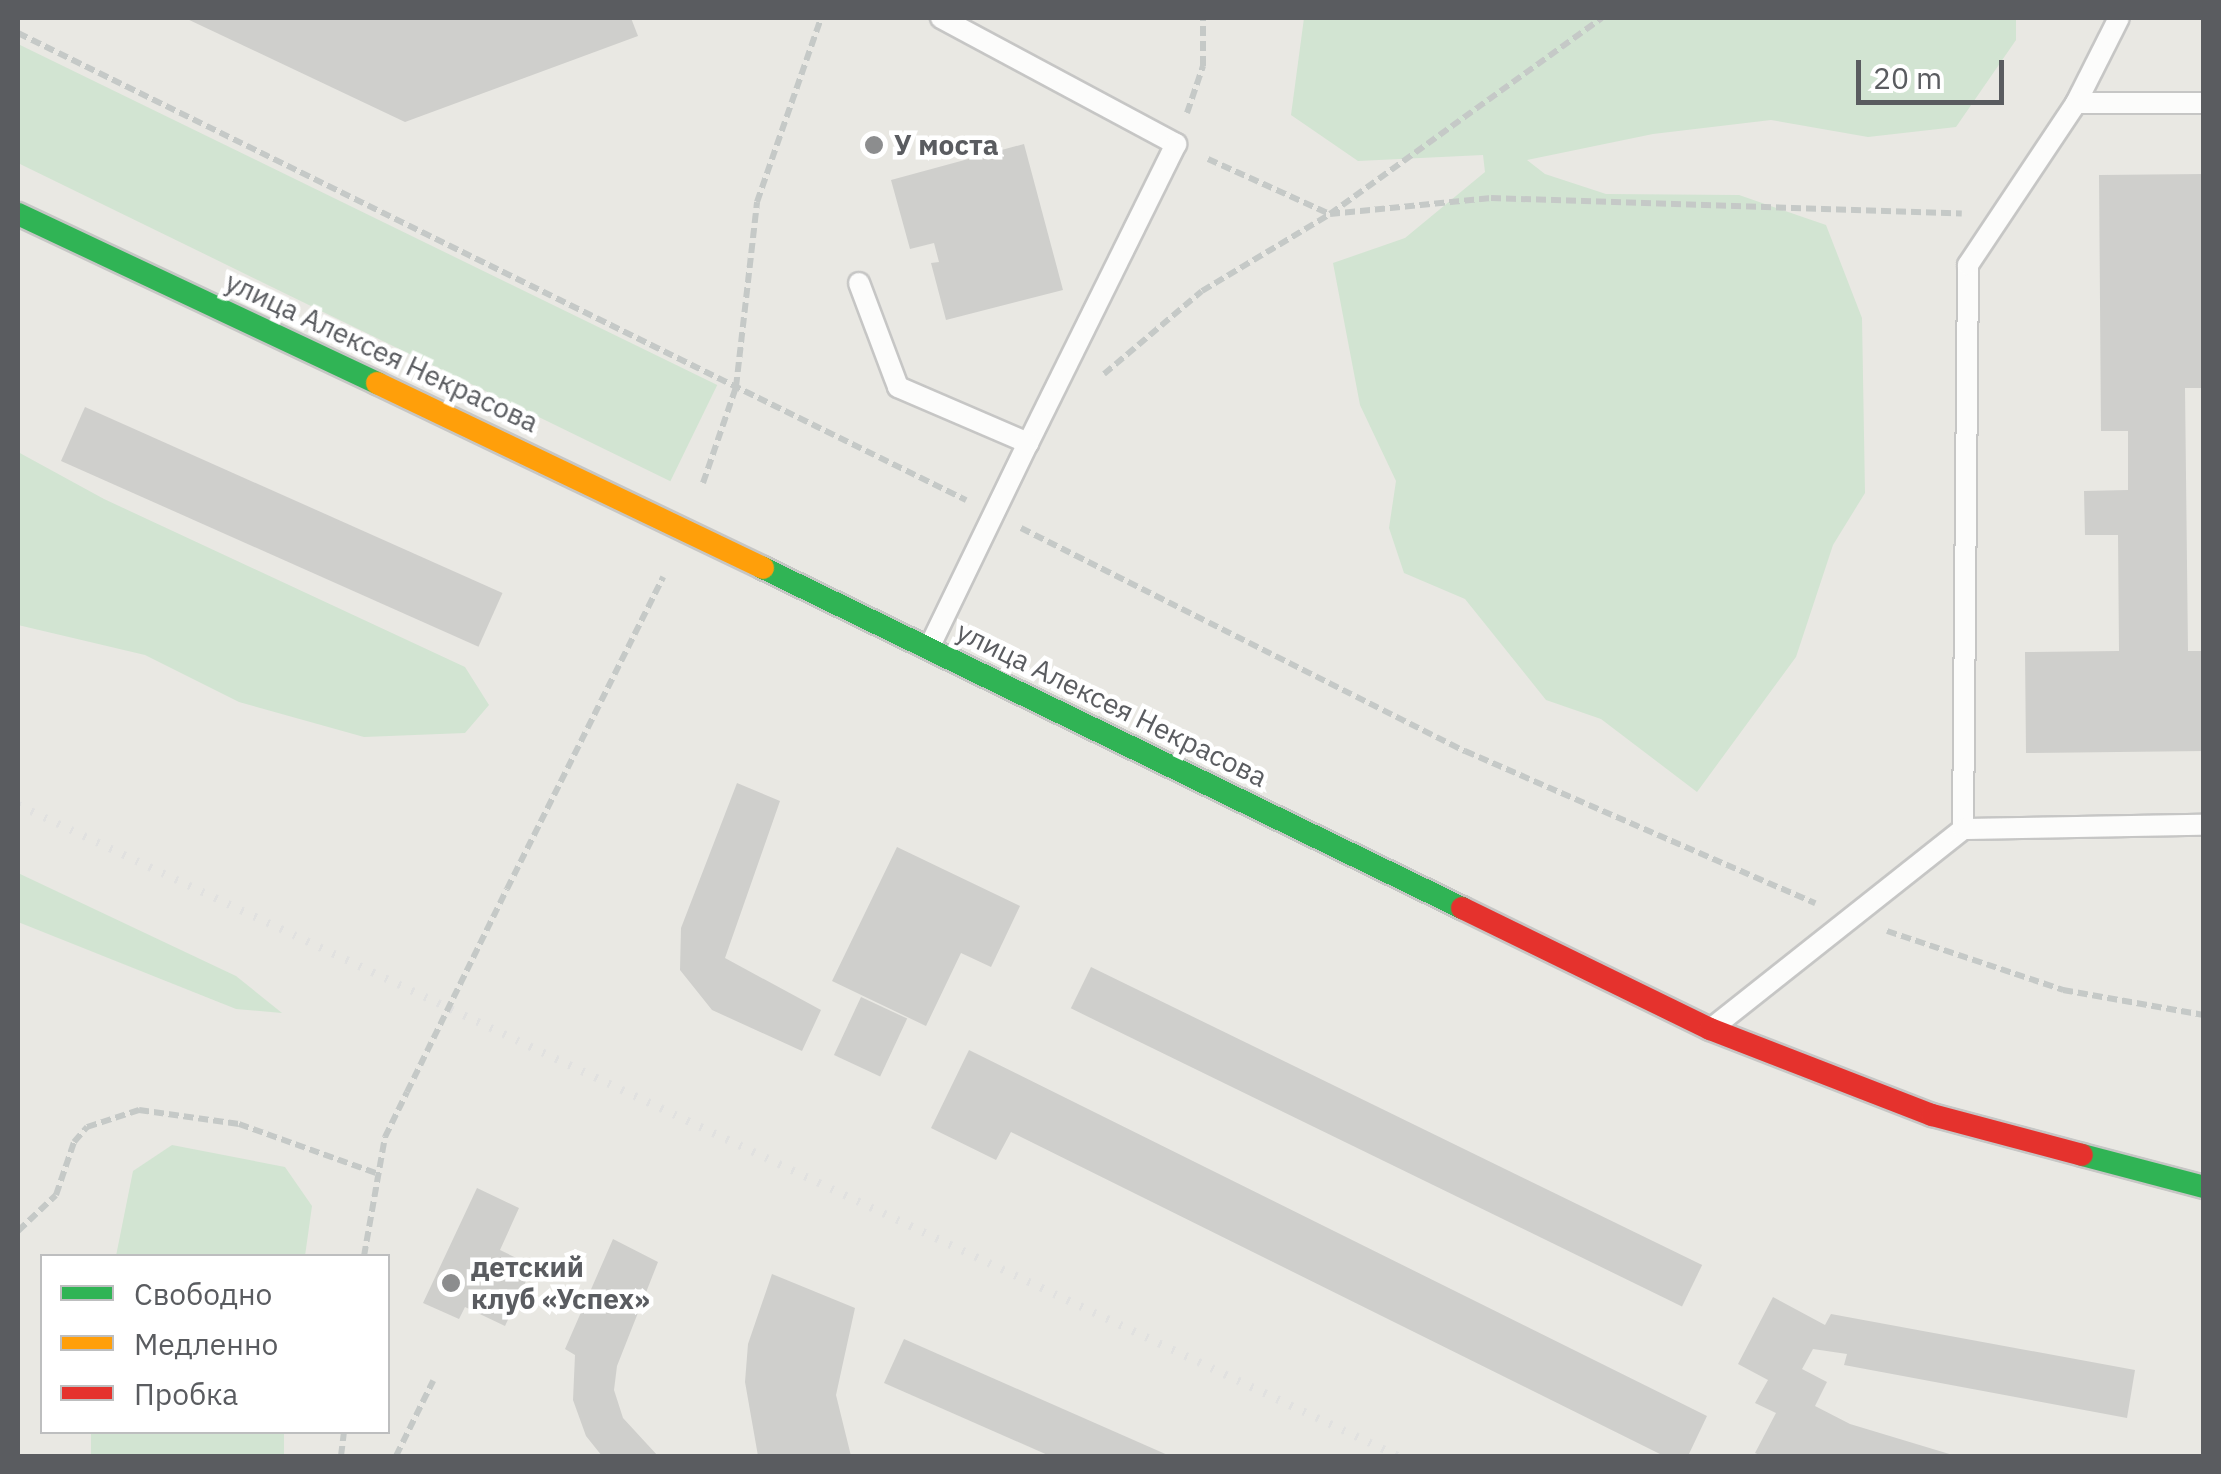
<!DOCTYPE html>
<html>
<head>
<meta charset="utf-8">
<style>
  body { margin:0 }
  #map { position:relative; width:2221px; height:1474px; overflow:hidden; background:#e9e8e3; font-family:"IBM Plex Sans",sans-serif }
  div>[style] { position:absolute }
  .green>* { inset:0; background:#d2e4d2; transform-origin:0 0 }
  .building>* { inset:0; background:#cfcfcc; transform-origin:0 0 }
  .path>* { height:6px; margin-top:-3px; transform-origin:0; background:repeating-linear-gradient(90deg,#c5c9c7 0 10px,transparent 0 15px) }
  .roads { filter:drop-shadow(2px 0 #c6c6c5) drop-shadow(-2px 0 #c6c6c5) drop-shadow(0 2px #c6c6c5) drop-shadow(0 -2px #c6c6c5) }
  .lane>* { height:20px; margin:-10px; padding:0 10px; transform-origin:10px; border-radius:10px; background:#fcfcfb }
  .fast>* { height:22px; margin:-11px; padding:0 11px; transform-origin:11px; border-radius:11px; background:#30b455 }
  .slow>* { height:22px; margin:-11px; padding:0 11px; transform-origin:11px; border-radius:11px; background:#ff9f0a }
  .jam>* { height:22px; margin:-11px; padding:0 11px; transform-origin:11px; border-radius:11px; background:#e5322d }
  .rail>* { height:8px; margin-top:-4px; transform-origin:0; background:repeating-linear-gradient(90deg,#e1e1e0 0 2.5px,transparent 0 14.5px) }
  .path-bridge>* { height:6px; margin-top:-3px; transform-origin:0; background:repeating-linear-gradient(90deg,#c5c9c7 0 10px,transparent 0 15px) }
  .dots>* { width:28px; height:28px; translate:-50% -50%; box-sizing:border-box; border:5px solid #fff; border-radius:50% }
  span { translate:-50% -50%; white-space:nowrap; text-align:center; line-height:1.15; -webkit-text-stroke:9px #fff; paint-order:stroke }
  .poi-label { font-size:28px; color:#5a5c60; font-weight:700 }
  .left { translate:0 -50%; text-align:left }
  .street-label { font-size:28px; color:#5a5c60 }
  .frame { position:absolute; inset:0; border:20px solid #5a5c60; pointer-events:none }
  .legend { position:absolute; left:40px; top:1254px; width:350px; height:180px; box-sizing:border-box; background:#fff; border:2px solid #bdbebf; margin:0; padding:12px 18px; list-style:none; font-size:30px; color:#5a5c60 }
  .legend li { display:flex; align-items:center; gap:20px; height:50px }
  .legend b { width:50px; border:2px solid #bdbebf }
  .scale { position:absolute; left:1856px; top:60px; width:148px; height:45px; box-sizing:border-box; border:5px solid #5a5c60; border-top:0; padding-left:12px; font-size:30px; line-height:35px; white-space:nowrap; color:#5a5c60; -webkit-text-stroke:8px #fff; paint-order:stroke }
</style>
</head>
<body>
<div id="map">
  <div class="green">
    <div style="clip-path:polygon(1304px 18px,2016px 18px,2016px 40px,1956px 127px,1868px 137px,1771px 120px,1653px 134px,1527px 160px,1545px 174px,1606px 194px,1739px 195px,1826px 225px,1862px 318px,1865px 493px,1833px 545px,1796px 657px,1697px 792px,1601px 719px,1546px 700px,1465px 599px,1404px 573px,1389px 528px,1396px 481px,1360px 405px,1333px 263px,1405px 238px,1485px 172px,1483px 155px,1358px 161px,1291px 115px)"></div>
    <div style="left:18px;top:44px;width:778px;height:107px;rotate:26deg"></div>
    <div style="clip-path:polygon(18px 452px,104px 499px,465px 667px,489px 705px,465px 733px,364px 737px,239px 702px,145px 655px,18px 625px)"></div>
    <div style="clip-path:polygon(18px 873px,236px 976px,282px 1013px,236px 1009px,18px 922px)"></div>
    <div style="clip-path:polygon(172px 1145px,285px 1167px,312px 1206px,305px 1256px,116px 1256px,133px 1171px)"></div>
    <div style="left:91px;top:1432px;width:193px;height:24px"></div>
  </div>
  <div class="building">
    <div style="clip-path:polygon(185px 18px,631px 18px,638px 36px,405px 122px)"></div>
    <div style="clip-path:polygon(1024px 144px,1063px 290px,946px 320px,931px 263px,939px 262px,934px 243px,910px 249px,891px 180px)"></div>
    <div style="clip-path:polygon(2204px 174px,2204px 388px,2185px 388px,2188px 651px,2204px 651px,2204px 751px,2026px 753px,2025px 652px,2119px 651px,2118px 535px,2085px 535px,2084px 491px,2128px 490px,2128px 431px,2101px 431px,2099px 175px)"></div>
    <div style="left:85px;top:407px;width:457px;height:59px;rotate:24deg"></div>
    <div style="clip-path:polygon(737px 783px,780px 801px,725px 958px,821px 1010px,802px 1051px,712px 1010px,680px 970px,681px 928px)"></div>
    <div style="clip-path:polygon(897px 847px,1020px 906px,991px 967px,961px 953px,926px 1026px,832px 981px)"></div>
    <div style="left:1091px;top:967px;width:680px;height:46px;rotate:26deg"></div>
    <div style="left:861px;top:997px;width:51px;height:64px;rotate:25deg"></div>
    <div style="clip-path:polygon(969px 1050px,1707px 1416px,1688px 1456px,1664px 1456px,1011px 1132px,996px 1160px,931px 1128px)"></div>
    <div style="clip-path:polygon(477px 1188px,519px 1208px,500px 1250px,533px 1266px,505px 1326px,465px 1307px,459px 1319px,423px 1303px)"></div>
    <div style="clip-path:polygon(613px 1239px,658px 1262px,617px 1366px,614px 1390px,623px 1418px,658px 1456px,602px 1456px,586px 1436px,573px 1400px,575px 1355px,565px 1349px)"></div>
    <div style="clip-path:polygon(772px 1274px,855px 1308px,836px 1395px,851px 1456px,758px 1456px,745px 1382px,748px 1344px)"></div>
    <div style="clip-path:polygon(1773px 1297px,1825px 1325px,1831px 1314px,2135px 1370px,2127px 1418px,1844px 1365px,1847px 1354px,1813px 1349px,1802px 1369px,1827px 1382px,1815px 1406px,1850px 1424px,1956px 1456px,1762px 1456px,1755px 1453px,1776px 1413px,1755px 1403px,1768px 1380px,1738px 1364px)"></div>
    <div style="clip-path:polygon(904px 1339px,1170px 1456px,1050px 1456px,884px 1383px)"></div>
  </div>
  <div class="path">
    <div style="left:18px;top:33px;width:1057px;rotate:26.23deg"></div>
    <div style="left:1187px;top:113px;width:50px;rotate:-71.2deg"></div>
    <div style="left:1203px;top:66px;width:48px;rotate:-90deg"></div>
    <div style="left:1208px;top:159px;width:134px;rotate:24.3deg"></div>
    <div style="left:1330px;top:214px;width:162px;rotate:-5.7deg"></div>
    <div style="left:1491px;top:198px;width:471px;rotate:1.9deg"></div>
    <div style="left:1104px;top:374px;width:128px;rotate:-40.3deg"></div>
    <div style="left:1202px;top:291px;width:149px;rotate:-31deg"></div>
    <div style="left:1330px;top:214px;width:335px;rotate:-35.8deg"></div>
    <div style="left:703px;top:483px;width:102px;rotate:-71deg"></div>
    <div style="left:736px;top:387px;width:186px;rotate:-83.5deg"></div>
    <div style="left:757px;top:202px;width:195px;rotate:-70.8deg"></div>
    <div style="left:1021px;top:528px;width:497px;rotate:26.7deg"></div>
    <div style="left:1465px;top:751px;width:382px;rotate:23.5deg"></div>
    <div style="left:507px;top:889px;width:349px;rotate:-63.4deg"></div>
    <div style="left:1887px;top:931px;width:186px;rotate:18.5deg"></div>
    <div style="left:2063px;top:990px;width:143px;rotate:10.1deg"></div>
    <div style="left:18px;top:1231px;width:52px;rotate:-43.5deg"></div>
    <div style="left:56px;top:1195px;width:56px;rotate:-71.2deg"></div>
    <div style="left:74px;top:1142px;width:20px;rotate:-49deg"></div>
    <div style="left:87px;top:1127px;width:55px;rotate:-18.1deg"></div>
    <div style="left:139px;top:1110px;width:101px;rotate:8deg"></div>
    <div style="left:239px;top:1124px;width:149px;rotate:19.7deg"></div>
    <div style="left:364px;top:1256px;width:121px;rotate:-80deg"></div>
    <div style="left:385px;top:1137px;width:50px;rotate:-63.9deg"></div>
    <div style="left:341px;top:1456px;width:24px;rotate:-83deg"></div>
    <div style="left:396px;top:1456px;width:84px;rotate:-63.7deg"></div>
  </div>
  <div class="roads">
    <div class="lane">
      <div style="left:941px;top:18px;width:267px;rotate:28.2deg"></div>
      <div style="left:1176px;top:144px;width:334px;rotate:116.3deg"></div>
      <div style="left:2076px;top:103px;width:95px;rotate:-63.2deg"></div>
      <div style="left:859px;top:283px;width:111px;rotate:69.4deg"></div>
      <div style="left:898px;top:387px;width:142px;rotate:23.3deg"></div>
      <div style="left:1028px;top:443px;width:225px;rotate:115.8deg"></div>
      <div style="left:1963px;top:829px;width:564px;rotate:-89.49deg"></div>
      <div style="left:1968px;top:265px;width:195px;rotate:-56.3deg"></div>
      <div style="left:2076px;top:103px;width:128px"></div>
      <div style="left:1716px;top:1025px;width:315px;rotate:-38.4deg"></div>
      <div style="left:1963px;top:829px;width:241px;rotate:-1deg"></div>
    </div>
    <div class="fast">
      <div style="left:18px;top:214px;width:397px;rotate:25.2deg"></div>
      <div style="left:763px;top:568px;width:777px;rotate:25.94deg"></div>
      <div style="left:2082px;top:1155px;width:126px;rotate:14.7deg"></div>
    </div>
    <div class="slow">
      <div style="left:377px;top:383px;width:428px;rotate:25.6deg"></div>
    </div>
    <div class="jam">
      <div style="left:1462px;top:908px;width:276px;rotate:26deg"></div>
      <div style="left:1710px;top:1029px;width:238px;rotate:21.2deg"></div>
      <div style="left:1932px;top:1115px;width:155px;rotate:14.9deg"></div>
    </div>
  </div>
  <div class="rail">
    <div style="left:18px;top:805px;width:1526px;rotate:25.26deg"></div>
  </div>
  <div class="path-bridge">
    <div style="left:407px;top:1092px;width:226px;rotate:-63.8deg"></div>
  </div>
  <div class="dots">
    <div style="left:874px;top:145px;background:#8c8d8e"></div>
    <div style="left:451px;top:1283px;background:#8c8d8e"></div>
  </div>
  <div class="poi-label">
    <span class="left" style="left:894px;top:145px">У моста</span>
    <span class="left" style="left:471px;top:1283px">детский<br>клуб «Успех»</span>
  </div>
  <div class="street-label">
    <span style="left:382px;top:352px;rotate:25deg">улица Алексея Некрасова</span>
    <span style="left:1112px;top:704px;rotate:26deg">улица Алексея Некрасова</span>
  </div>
  <div class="frame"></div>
  <ul class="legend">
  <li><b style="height:12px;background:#30b455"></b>Свободно</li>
  <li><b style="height:12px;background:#ff9f0a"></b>Медленно</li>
  <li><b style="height:12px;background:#e5322d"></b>Пробка</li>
  </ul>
  <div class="scale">20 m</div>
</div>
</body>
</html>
